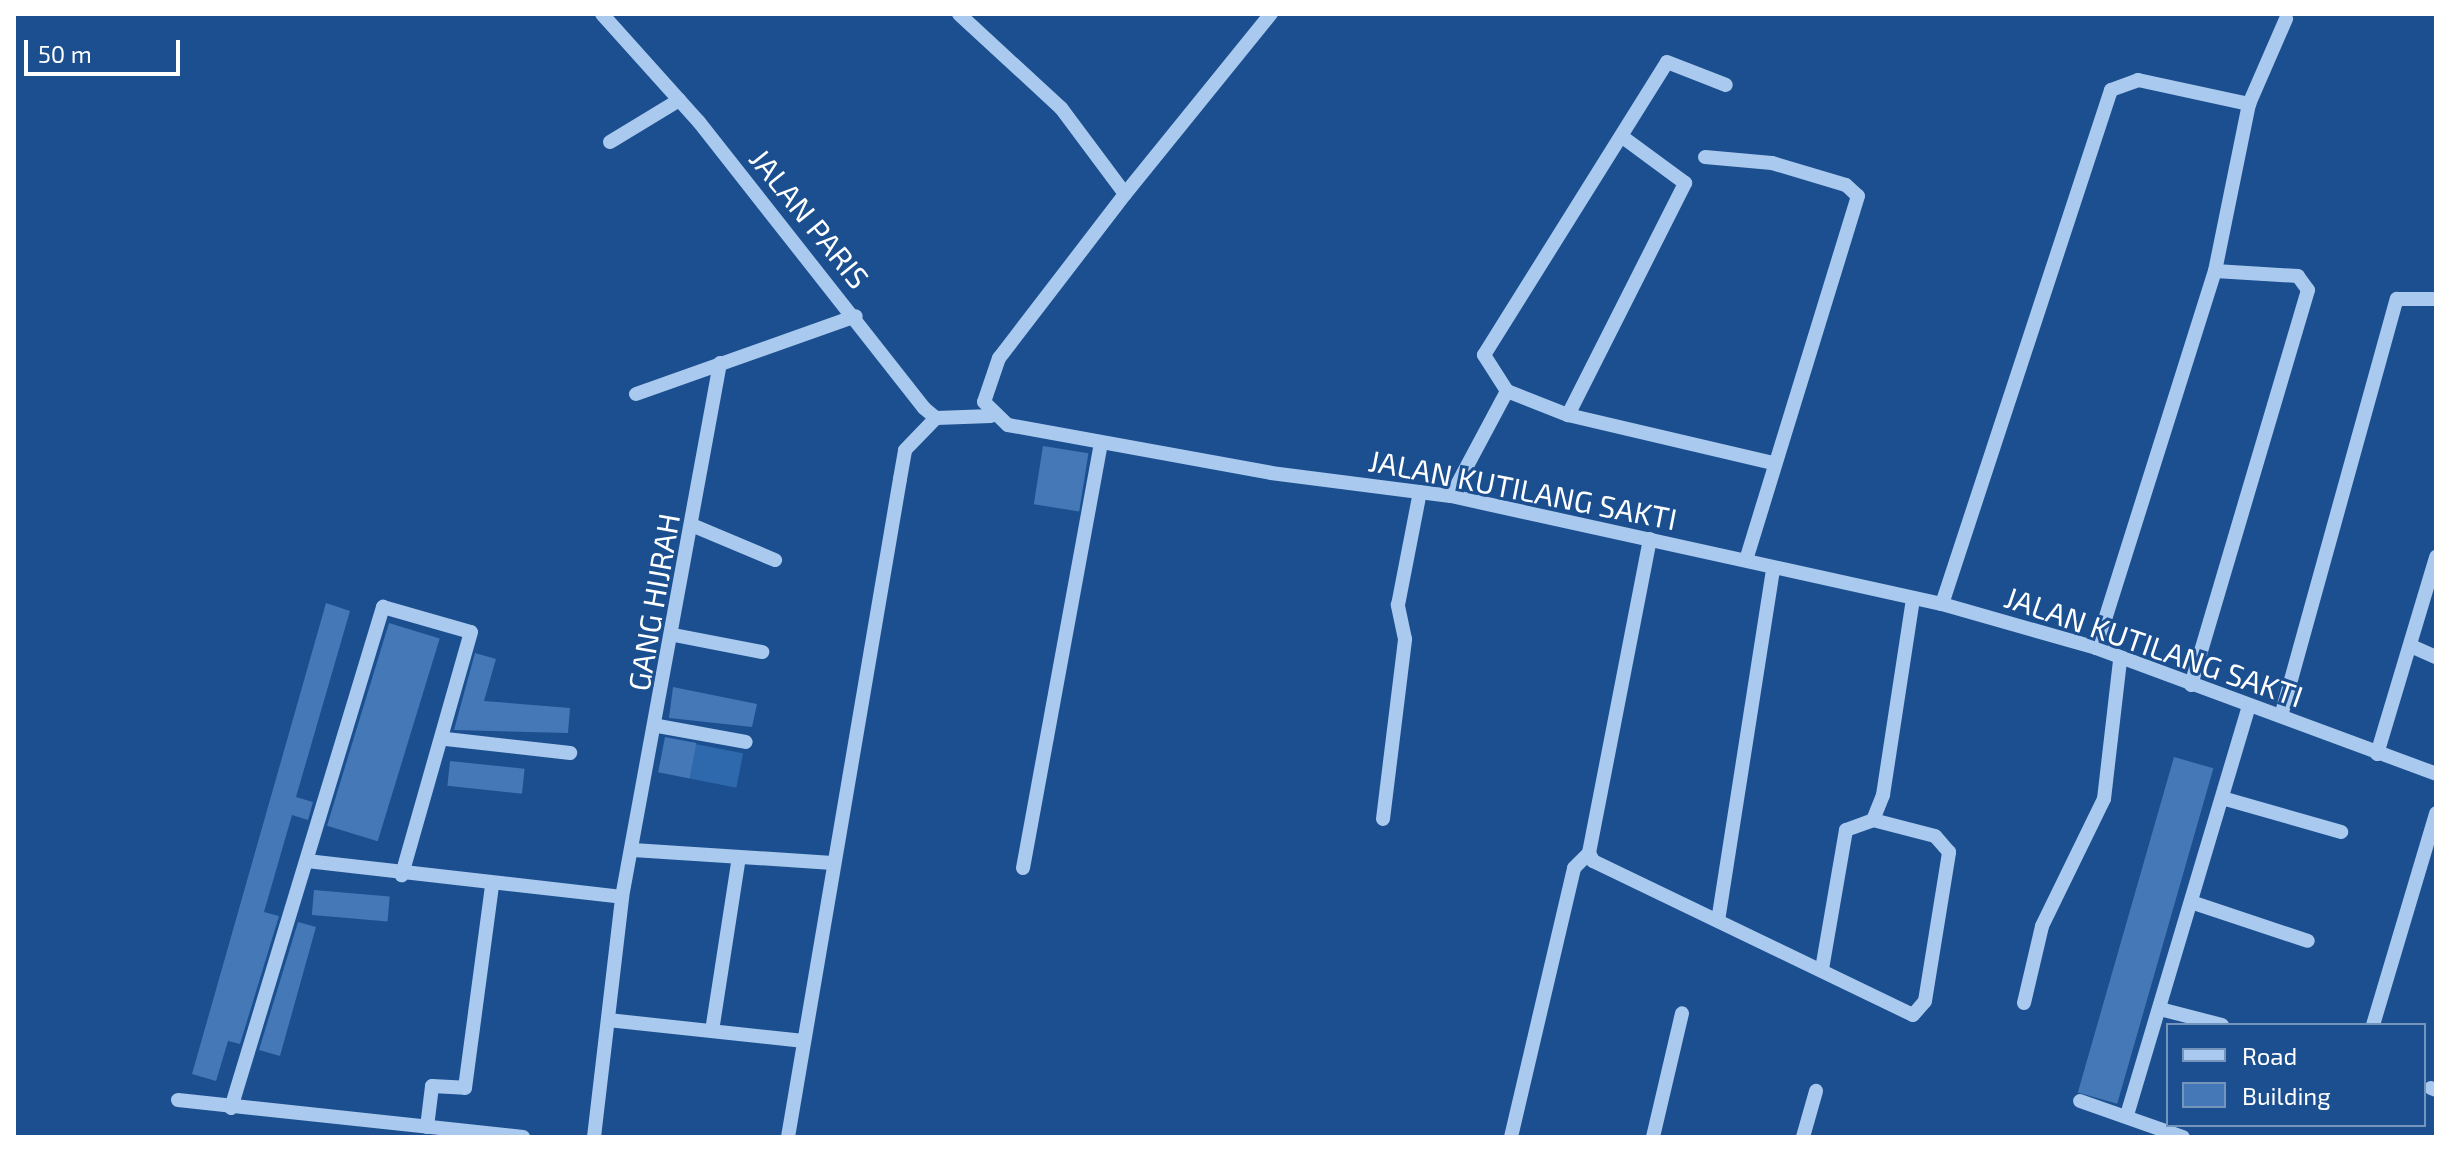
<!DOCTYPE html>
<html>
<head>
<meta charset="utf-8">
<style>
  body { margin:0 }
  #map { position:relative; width:2450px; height:1151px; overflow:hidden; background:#1b4f8f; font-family:"Exo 2",sans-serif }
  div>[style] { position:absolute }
  .green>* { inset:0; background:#2e69ad; transform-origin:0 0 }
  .building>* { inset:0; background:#4478b7; transform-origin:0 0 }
  .minor>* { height:14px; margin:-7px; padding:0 7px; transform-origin:7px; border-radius:7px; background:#a9c9ee }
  span { translate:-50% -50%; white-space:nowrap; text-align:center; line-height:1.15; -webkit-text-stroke:6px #1b4f8f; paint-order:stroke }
  .street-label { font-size:30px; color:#fff }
  .frame { position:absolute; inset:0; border:16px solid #fff; pointer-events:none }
  .legend { position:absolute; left:2166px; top:1023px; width:260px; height:104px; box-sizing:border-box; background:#1b4f8f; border:2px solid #7695bc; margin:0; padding:10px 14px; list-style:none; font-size:24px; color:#fff }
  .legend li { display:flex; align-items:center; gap:16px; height:40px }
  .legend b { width:40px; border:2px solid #7695bc }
  .scale { position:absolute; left:24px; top:40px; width:156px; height:36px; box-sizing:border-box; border:4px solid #fff; border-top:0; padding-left:10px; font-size:24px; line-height:28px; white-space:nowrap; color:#fff; -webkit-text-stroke:6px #1b4f8f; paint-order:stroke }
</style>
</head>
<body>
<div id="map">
  <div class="green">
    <div style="left:695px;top:744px;width:49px;height:35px;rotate:11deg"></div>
  </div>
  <div class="building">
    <div style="left:1043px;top:446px;width:46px;height:59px;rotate:9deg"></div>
    <div style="clip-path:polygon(326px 603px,350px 611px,296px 797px,313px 802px,308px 820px,292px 815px,264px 912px,279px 916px,240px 1044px,228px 1041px,216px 1081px,192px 1074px)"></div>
    <div style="left:389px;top:623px;width:53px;height:212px;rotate:17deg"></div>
    <div style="clip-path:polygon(475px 653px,496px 659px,484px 701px,570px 708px,568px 733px,454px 730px)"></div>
    <div style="clip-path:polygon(673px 687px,757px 704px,752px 727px,669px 718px)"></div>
    <div style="left:665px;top:737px;width:32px;height:36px;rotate:11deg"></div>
    <div style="left:2174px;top:757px;width:41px;height:349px;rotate:16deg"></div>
    <div style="left:450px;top:761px;width:75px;height:25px;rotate:6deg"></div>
    <div style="left:314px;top:890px;width:76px;height:25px;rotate:5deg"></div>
    <div style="clip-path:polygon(298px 922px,316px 927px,280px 1056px,259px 1050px)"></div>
  </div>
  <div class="minor">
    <div style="left:602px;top:14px;width:145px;rotate:48.1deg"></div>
    <div style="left:699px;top:122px;width:364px;rotate:51.8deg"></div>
    <div style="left:924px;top:408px;width:16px;rotate:40deg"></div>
    <div style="left:936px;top:418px;width:55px;rotate:-2.1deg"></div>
    <div style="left:959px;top:14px;width:139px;rotate:42.7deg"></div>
    <div style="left:1061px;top:108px;width:107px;rotate:53.3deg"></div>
    <div style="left:1125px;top:194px;width:207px;rotate:127.5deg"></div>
    <div style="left:999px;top:358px;width:46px;rotate:108.8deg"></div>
    <div style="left:984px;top:402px;width:33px;rotate:44deg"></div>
    <div style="left:1008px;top:425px;width:267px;rotate:10.3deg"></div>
    <div style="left:1271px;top:473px;width:181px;rotate:7.3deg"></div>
    <div style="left:1451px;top:496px;width:503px;rotate:12.41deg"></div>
    <div style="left:1942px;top:604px;width:160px;rotate:15.9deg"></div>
    <div style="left:2096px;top:648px;width:363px;rotate:20.3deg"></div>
    <div style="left:610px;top:142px;width:81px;rotate:-31.3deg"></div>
    <div style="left:1705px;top:157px;width:67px;rotate:5.1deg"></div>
    <div style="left:1772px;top:163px;width:77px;rotate:16.6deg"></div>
    <div style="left:1846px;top:185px;width:16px;rotate:43deg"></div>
    <div style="left:1858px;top:196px;width:380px;rotate:107.1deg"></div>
    <div style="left:1125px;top:194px;width:232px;rotate:-51deg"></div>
    <div style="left:1507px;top:391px;width:66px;rotate:21.5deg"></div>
    <div style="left:1568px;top:415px;width:260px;rotate:-63.2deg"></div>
    <div style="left:1685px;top:183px;width:79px;rotate:-143.7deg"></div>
    <div style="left:636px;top:394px;width:233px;rotate:-19.5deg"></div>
    <div style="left:1568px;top:415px;width:211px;rotate:13.2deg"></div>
    <div style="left:1451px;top:496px;width:119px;rotate:-61.9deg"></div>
    <div style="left:1507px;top:391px;width:43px;rotate:-122.6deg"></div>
    <div style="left:1484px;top:355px;width:345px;rotate:-58deg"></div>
    <div style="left:1667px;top:62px;width:63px;rotate:21.3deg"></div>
    <div style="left:694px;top:526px;width:88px;rotate:22.8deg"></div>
    <div style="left:1650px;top:539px;width:320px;rotate:101deg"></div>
    <div style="left:1589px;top:853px;width:9px;rotate:63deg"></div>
    <div style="left:1593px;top:861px;width:355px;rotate:25.7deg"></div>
    <div style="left:1913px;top:1015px;width:18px;rotate:-49deg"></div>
    <div style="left:1925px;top:1001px;width:151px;rotate:-80.8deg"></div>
    <div style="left:1949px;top:852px;width:21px;rotate:-131deg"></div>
    <div style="left:1935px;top:836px;width:64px;rotate:-165.5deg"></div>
    <div style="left:1942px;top:604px;width:541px;rotate:-71.8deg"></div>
    <div style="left:2111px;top:90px;width:29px;rotate:-20deg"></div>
    <div style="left:2138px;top:80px;width:114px;rotate:12.2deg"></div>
    <div style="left:674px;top:635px;width:90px;rotate:10.9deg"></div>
    <div style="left:2411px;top:646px;width:27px;rotate:24deg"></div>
    <div style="left:2096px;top:648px;width:395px;rotate:-72.5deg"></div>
    <div style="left:2215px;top:271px;width:170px;rotate:-78.5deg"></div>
    <div style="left:2249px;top:104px;width:93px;rotate:-66.5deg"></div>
    <div style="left:2191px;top:685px;width:412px;rotate:-73.5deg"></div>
    <div style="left:2308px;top:290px;width:17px;rotate:-126deg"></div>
    <div style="left:2298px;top:276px;width:83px;rotate:-176.6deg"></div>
    <div style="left:2281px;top:716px;width:433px;rotate:-74.5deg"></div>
    <div style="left:2397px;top:299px;width:39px"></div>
    <div style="left:658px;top:726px;width:89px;rotate:10.3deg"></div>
    <div style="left:446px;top:739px;width:125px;rotate:6.4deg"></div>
    <div style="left:2377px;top:754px;width:206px;rotate:-73.3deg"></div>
    <div style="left:2222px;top:798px;width:124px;rotate:15.9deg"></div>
    <div style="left:1383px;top:819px;width:181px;rotate:-83deg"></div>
    <div style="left:1405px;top:639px;width:35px;rotate:-102deg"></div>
    <div style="left:1398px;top:605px;width:115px;rotate:-79deg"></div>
    <div style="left:633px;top:850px;width:200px;rotate:3.7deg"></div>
    <div style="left:307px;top:861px;width:317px;rotate:6.5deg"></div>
    <div style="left:1023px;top:868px;width:432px;rotate:-79.6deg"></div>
    <div style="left:2191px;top:902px;width:123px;rotate:18.4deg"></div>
    <div style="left:1718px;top:921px;width:357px;rotate:-81.1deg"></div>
    <div style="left:1822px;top:969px;width:141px;rotate:-80.2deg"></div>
    <div style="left:1846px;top:830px;width:29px;rotate:-20deg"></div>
    <div style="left:1873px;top:820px;width:27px;rotate:-68deg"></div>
    <div style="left:1883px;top:795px;width:199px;rotate:-81.3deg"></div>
    <div style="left:2024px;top:1003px;width:79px;rotate:-76.8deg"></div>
    <div style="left:2042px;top:926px;width:141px;rotate:-64deg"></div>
    <div style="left:2104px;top:799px;width:140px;rotate:-83.4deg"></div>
    <div style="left:2160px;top:1009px;width:64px;rotate:14.5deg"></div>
    <div style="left:608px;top:1020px;width:197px;rotate:6.1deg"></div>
    <div style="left:2373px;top:1025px;width:221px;rotate:-73.4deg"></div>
    <div style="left:712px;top:1031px;width:176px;rotate:-81.2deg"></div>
    <div style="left:2431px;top:1088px;width:5px;rotate:22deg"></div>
    <div style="left:178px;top:1100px;width:347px;rotate:6.1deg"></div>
    <div style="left:2080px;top:1101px;width:109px;rotate:19.3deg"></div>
    <div style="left:231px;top:1108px;width:524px;rotate:-73.12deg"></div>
    <div style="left:383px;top:607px;width:91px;rotate:15.9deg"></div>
    <div style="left:471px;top:632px;width:253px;rotate:105.9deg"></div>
    <div style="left:2127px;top:1115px;width:425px;rotate:-73.4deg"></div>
    <div style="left:427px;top:1127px;width:41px;rotate:-83deg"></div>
    <div style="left:432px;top:1086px;width:33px;rotate:3deg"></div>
    <div style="left:465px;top:1088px;width:205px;rotate:-82.4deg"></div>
    <div style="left:594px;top:1137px;width:242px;rotate:-83.3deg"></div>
    <div style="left:622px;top:897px;width:543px;rotate:-79.6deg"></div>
    <div style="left:788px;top:1137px;width:667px;rotate:-80.34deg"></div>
    <div style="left:900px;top:479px;width:29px;rotate:-80deg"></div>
    <div style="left:905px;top:450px;width:45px;rotate:-45.9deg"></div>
    <div style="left:1511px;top:1137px;width:276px;rotate:-76.8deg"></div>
    <div style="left:1574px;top:868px;width:21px;rotate:-45deg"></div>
    <div style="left:1653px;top:1137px;width:127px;rotate:-76.8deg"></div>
    <div style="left:1803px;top:1137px;width:48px;rotate:-74.2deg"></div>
  </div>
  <div class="street-label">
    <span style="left:810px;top:218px;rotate:51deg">JALAN PARIS</span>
    <span style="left:1523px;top:489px;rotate:11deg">JALAN KUTILANG SAKTI</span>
    <span style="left:653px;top:602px;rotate:-80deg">GANG HIJRAH</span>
    <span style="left:2154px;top:646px;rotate:19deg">JALAN KUTILANG SAKTI</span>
  </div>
  <div class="frame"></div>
  <ul class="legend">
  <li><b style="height:10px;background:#a9c9ee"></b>Road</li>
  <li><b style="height:22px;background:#4478b7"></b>Building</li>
  </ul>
  <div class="scale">50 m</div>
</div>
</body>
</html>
